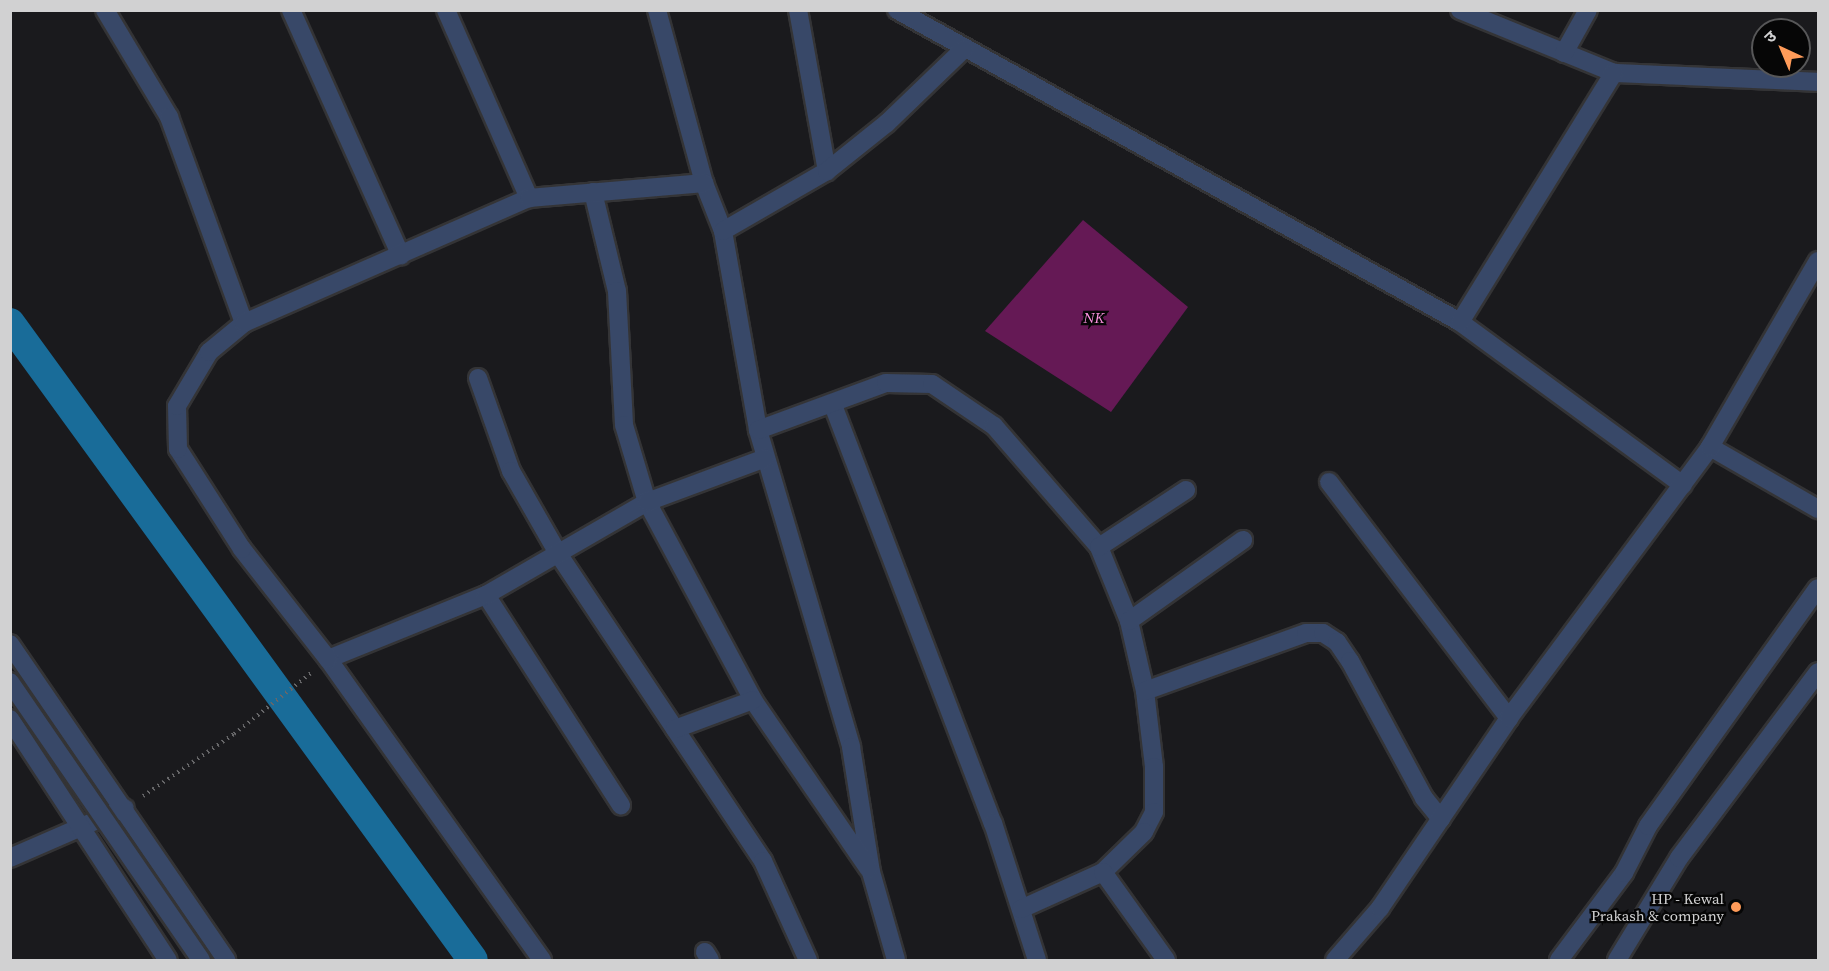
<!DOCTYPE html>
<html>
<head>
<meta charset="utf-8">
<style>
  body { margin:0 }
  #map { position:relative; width:1829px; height:971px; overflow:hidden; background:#1a1a1d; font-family:"Source Serif 4","Noto Sans Devanagari",serif }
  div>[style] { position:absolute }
  .forest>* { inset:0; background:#651955 }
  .canal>* { height:30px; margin:-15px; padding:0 15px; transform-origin:15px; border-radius:15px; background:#196c99 }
  .path>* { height:4px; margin-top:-2px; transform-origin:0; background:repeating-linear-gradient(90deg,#676769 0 1.5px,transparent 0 6px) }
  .roads { filter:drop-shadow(2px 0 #343436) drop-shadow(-2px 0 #343436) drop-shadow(0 2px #343436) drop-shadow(0 -2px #343436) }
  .minor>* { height:18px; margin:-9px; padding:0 9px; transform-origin:9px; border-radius:9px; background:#384868 }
  .tertiary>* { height:18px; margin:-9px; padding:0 9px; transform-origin:9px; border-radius:9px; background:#384868 }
  .bridges { filter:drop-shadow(2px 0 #343436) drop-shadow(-2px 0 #343436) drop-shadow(0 2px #343436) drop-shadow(0 -2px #343436) }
  .tertiary-bridge>* { height:18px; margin:-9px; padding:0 9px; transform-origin:9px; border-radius:9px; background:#384868 }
  .dots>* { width:16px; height:16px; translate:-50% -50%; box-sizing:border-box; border:3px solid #060606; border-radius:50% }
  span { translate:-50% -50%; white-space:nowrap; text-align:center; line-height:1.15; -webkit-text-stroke:4.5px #060606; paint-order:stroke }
  .park-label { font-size:15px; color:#fe93e2; font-style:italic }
  .poi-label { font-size:15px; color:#d1d1d2 }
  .right { translate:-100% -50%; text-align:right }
  .frame { position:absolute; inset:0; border:12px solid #d1d1d2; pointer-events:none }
  .north { position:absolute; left:1751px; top:18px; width:60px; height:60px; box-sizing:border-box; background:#060606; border:2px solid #575758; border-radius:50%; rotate:316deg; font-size:16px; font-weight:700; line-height:24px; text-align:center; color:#d1d1d2 }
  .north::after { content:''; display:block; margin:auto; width:21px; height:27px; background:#ff9b59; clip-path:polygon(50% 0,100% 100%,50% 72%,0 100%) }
</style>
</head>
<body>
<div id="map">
  <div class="forest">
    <div style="clip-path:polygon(1083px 220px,1188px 307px,1111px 412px,985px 331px)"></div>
  </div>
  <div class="canal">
    <div style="left:10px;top:323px;width:787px;rotate:53.99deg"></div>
  </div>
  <div class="path">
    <div style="left:143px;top:796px;width:110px;rotate:-34.3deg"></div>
    <div style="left:234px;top:734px;width:98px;rotate:-38.4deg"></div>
  </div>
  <div class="roads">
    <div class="minor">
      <div style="left:105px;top:10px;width:125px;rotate:59.1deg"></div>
      <div style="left:169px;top:117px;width:219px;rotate:70deg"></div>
      <div style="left:291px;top:10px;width:269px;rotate:65.9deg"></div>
      <div style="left:446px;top:10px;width:206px;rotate:66.2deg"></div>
      <div style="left:657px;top:10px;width:179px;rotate:74.8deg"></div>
      <div style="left:704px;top:183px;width:52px;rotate:68.4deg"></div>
      <div style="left:723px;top:231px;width:202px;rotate:80deg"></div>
      <div style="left:758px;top:430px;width:330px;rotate:73.6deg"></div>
      <div style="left:851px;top:747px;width:127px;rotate:80.9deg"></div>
      <div style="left:871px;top:872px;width:91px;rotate:74.1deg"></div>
      <div style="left:798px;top:10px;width:164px;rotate:79.8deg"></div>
      <div style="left:897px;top:10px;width:644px;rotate:28.99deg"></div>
      <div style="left:1460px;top:322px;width:276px;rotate:36.2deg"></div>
      <div style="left:1460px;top:10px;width:166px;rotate:22.2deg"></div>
      <div style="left:1614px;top:73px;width:204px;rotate:2.5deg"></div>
      <div style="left:1564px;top:53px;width:49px;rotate:-60.8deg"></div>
      <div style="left:593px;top:192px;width:102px;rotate:76.4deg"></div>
      <div style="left:617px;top:291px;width:134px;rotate:87deg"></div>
      <div style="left:624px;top:425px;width:80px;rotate:73.4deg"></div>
      <div style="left:647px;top:502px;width:225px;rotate:61.8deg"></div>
      <div style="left:753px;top:700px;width:204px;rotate:55.6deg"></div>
      <div style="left:723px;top:231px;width:120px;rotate:-30deg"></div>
      <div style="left:827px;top:171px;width:77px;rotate:-38.7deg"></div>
      <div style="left:887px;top:123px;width:107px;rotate:-43.9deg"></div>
      <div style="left:1460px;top:322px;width:293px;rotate:-58.3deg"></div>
      <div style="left:478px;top:378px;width:99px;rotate:70.5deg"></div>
      <div style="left:511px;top:471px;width:97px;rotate:60.3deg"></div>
      <div style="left:559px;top:555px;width:368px;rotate:56.3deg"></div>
      <div style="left:763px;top:861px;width:109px;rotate:65.6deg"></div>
      <div style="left:833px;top:405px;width:448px;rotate:69.1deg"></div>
      <div style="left:993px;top:823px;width:144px;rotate:72.2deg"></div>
      <div style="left:758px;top:430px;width:136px;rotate:-20.2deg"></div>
      <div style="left:886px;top:383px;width:46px;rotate:1.2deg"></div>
      <div style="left:932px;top:384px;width:75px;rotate:34.1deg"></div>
      <div style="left:994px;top:426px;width:160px;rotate:49deg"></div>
      <div style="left:1099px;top:547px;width:80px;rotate:67.9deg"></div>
      <div style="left:1129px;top:621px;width:72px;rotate:77.1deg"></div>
      <div style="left:1145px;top:691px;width:77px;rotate:83.2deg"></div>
      <div style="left:1154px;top:767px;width:45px;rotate:90deg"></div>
      <div style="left:1154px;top:812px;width:22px;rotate:117deg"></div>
      <div style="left:1144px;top:832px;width:57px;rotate:135.7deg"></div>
      <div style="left:1103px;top:872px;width:90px;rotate:155.7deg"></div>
      <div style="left:1710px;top:447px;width:125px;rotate:29.9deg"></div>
      <div style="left:1329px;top:482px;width:297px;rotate:52.7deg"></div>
      <div style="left:1099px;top:547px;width:104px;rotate:-33.2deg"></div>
      <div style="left:486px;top:595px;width:250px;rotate:57.3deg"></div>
      <div style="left:1129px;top:621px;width:140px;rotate:-35.4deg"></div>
      <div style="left:328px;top:659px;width:170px;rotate:-22.1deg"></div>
      <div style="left:486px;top:595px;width:186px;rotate:-30deg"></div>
      <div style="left:647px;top:502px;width:126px;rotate:-20.4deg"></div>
      <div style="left:1145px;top:691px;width:171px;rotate:-19.8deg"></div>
      <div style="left:1306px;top:633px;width:17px"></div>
      <div style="left:1323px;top:633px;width:17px;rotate:33deg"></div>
      <div style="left:1337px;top:642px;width:23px;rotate:56deg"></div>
      <div style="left:1350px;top:661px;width:156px;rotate:61.6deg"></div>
      <div style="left:1424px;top:798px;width:27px;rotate:51deg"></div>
      <div style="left:675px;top:729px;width:83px;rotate:-20.4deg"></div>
      <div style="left:10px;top:858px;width:125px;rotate:-23.5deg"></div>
      <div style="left:1103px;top:872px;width:108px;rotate:54.4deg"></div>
      <div style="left:705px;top:952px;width:9px;rotate:58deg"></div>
      <div style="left:542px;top:960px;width:369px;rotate:-125.4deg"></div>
      <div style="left:328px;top:659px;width:140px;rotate:-128deg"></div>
      <div style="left:242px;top:549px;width:119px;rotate:-122.6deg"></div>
      <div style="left:178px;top:449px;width:43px;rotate:-91.3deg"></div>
      <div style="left:177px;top:406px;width:63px;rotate:-59.3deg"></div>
      <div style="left:209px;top:352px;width:45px;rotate:-39.6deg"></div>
      <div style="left:244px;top:323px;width:311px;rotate:-23.7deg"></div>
      <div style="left:529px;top:198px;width:176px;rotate:-4.9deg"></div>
      <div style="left:1335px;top:960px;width:69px;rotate:-49.1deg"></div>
      <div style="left:1380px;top:908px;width:230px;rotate:-55.8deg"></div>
      <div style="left:1509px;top:718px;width:337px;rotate:-53.4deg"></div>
      <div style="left:1710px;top:447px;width:215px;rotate:-59.9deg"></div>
    </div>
    <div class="tertiary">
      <div style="left:10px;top:644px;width:383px;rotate:55.6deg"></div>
      <div style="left:10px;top:719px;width:288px;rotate:56.8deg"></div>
      <div style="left:1559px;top:960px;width:109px;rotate:-53.2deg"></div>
      <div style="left:1624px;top:873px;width:53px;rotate:-62.9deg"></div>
      <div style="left:1648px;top:826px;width:292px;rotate:-54.5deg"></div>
      <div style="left:1617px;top:960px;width:119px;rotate:-58.7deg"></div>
      <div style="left:1679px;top:858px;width:232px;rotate:-53.2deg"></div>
    </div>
  </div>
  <div class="bridges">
    <div class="tertiary-bridge">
      <div style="left:10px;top:682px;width:337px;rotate:55.5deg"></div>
    </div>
  </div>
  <div class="dots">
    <div style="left:1736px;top:907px;background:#ff9b59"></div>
  </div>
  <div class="park-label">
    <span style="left:1094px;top:318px">NK</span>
  </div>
  <div class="poi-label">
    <span class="right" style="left:1724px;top:907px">HP - Kewal<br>Prakash &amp; company</span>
  </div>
  <div class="frame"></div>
  <div class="north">उ</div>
</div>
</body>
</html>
